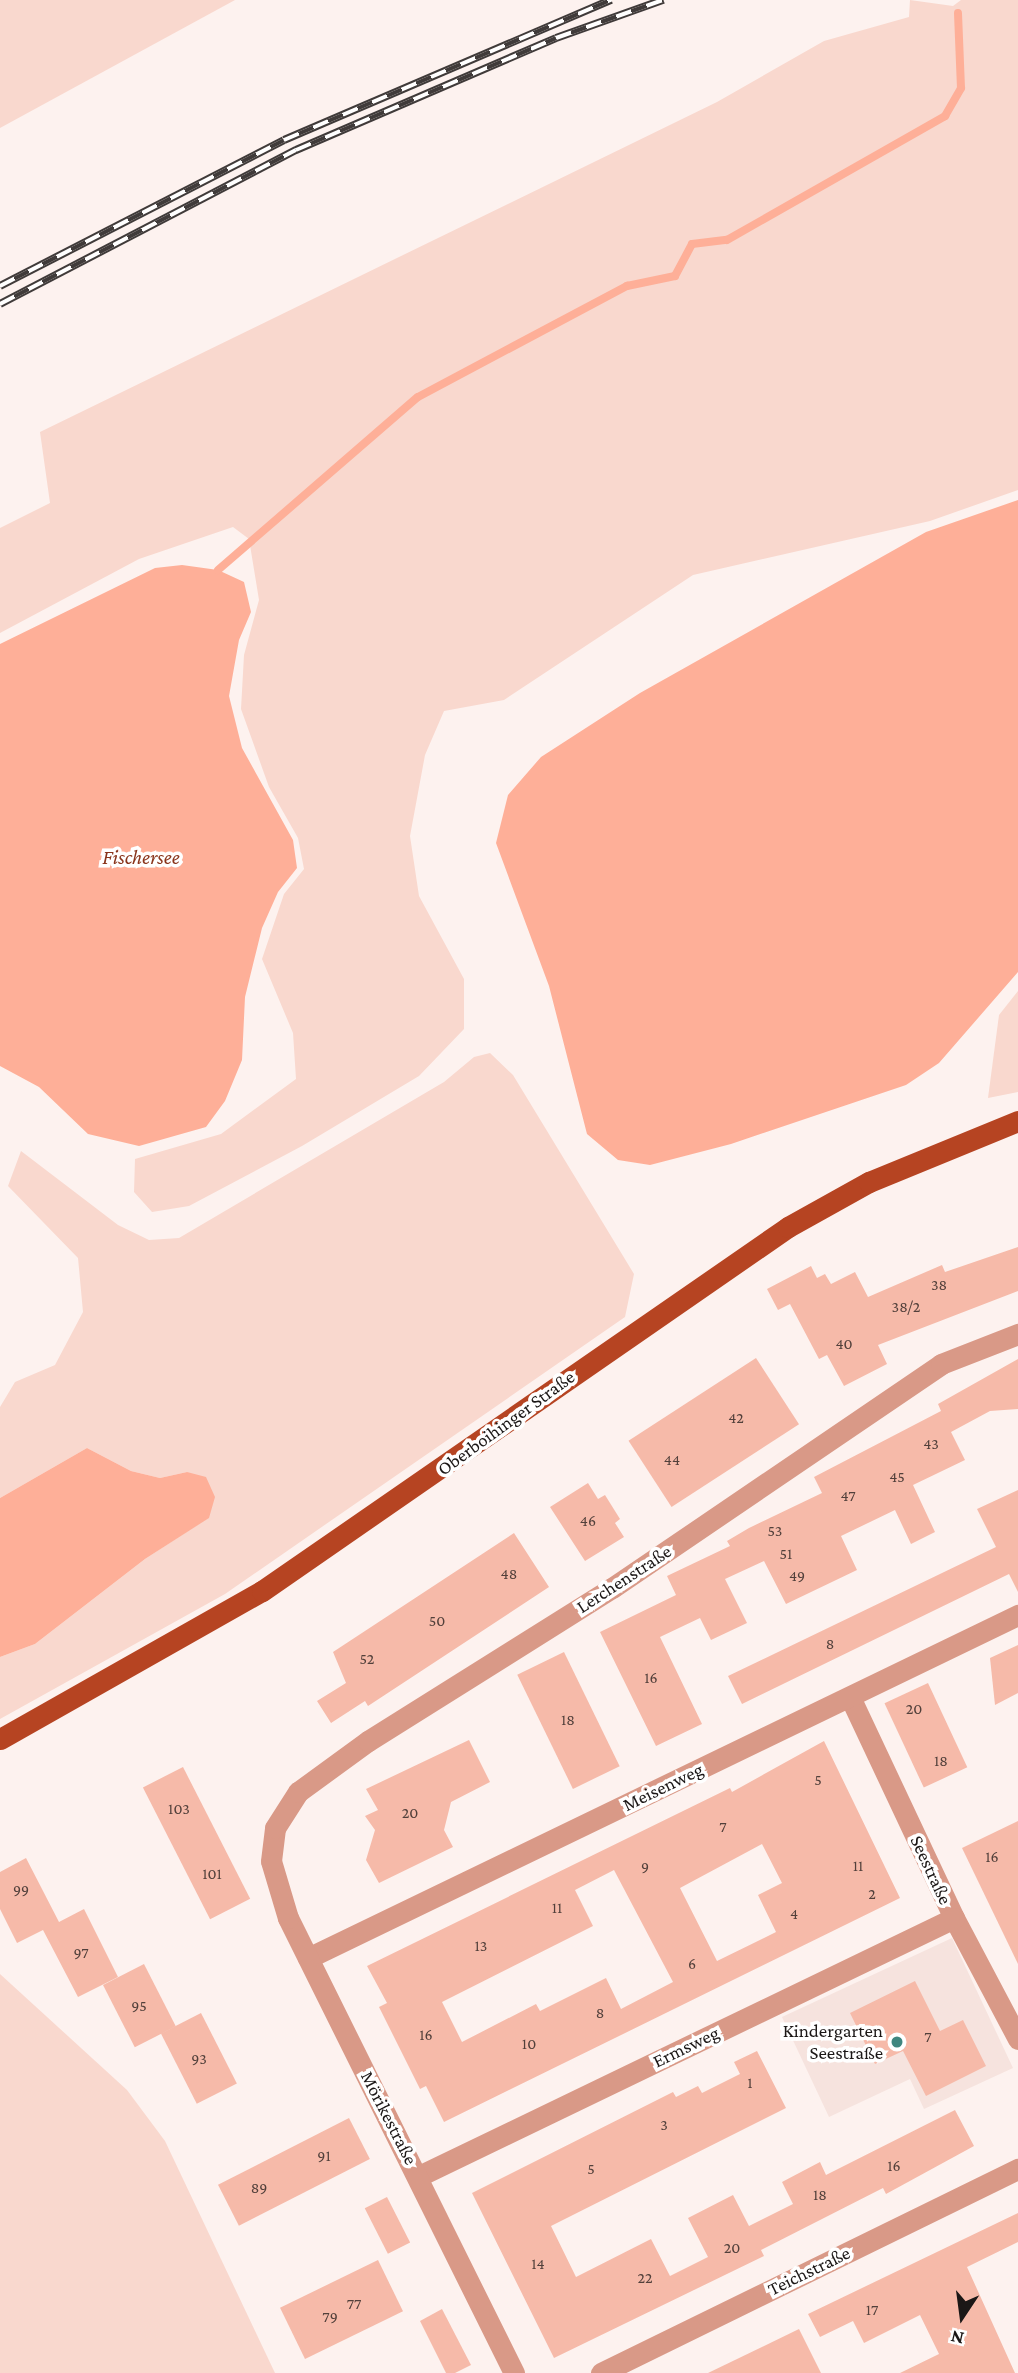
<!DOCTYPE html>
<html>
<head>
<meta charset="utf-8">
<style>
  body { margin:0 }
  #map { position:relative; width:1018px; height:2373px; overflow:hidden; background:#fdf2ef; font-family:"Crimson Pro",serif }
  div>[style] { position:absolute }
  .built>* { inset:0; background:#f6e3de }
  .green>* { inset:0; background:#f9d8ce }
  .water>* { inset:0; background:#feaf98 }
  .stream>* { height:8px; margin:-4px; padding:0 4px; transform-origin:4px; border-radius:4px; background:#feaf98 }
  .building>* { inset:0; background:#f6baa9; transform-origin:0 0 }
  .minor>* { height:21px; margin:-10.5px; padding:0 10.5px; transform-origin:10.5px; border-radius:10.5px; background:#d99987 }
  .major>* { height:21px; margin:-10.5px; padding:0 10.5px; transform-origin:10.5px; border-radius:10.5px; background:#b64422 }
  .rail>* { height:8px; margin-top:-4px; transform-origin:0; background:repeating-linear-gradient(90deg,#fff 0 16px,#403b3a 0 32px); box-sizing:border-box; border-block:2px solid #403b3a }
  .dots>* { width:19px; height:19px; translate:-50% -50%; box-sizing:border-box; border:4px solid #fff; border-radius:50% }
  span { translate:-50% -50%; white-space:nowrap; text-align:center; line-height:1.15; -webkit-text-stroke:7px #fff; paint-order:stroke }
  .number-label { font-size:16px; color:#52403b }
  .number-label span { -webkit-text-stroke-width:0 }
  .street-label { font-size:19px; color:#1b1716 }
  .poi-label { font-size:19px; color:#1b1716 }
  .right { translate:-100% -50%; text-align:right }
  .water-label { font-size:21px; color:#89341b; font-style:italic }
  .north { position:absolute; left:927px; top:2282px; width:70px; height:70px; -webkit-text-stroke:5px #fff; paint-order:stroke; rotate:193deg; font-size:19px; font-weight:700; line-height:28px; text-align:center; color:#1b1716 }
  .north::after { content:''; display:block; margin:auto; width:24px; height:32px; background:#1b1716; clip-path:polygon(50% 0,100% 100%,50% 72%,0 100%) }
</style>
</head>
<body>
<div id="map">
  <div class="built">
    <div style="clip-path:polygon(952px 1938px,1013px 2068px,924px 2109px,910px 2079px,829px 2117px,782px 2017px)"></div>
  </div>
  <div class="green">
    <div style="clip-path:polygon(0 0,235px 0,0 128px)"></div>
    <div style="clip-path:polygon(910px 0,953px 6px,961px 0,1018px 0,1018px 490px,930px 521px,693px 575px,504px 700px,444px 711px,425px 755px,410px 836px,419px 896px,464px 979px,464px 1029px,419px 1076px,302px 1146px,189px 1206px,152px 1212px,134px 1192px,135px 1159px,221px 1134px,296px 1079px,293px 1033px,262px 959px,284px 894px,304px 869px,298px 838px,269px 787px,241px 709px,244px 655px,259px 600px,249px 539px,233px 527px,139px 559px,0 633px,0 528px,50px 503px,40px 432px,717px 102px,824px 41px,909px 17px)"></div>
    <div style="clip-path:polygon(1018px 991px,1018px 1092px,988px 1098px,999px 1015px)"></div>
    <div style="clip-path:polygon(490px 1053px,513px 1075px,634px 1274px,625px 1317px,225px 1594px,0 1719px,0 1657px,35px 1644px,145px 1559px,208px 1518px,187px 1472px,160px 1478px,131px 1471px,87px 1448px,0 1498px,0 1407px,15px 1382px,55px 1365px,83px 1312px,78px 1258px,8px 1186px,21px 1151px,118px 1225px,149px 1240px,179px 1238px,444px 1082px,474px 1057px)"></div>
    <div style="clip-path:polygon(0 1974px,127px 2090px,165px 2141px,275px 2373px,0 2373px)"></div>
  </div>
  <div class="water">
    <div style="clip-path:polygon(1018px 500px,1018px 972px,939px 1063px,906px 1085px,731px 1144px,650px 1165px,618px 1160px,587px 1134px,549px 986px,496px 843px,508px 795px,541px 757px,640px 693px,926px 532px)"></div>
    <div style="clip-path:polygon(182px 565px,218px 570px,244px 582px,251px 612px,239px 640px,229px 696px,242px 748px,293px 840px,297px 868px,278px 892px,262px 928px,245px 997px,242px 1060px,225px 1101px,206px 1127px,139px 1146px,88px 1134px,39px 1087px,0 1066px,0 644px,155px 568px)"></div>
    <div style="clip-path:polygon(87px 1448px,131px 1471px,160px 1478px,187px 1472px,206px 1477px,215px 1497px,209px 1518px,145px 1559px,35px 1644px,0 1657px,0 1498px)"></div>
  </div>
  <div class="stream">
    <div style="left:218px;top:570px;width:264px;rotate:-40.9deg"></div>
    <div style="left:418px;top:397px;width:237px;rotate:-28deg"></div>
    <div style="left:627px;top:286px;width:49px;rotate:-11.8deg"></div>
    <div style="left:675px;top:276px;width:36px;rotate:-62deg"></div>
    <div style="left:692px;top:244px;width:35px;rotate:-7deg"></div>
    <div style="left:727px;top:240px;width:251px;rotate:-29.6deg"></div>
    <div style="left:945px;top:116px;width:32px;rotate:-60deg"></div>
    <div style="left:961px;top:88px;width:75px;rotate:-92.3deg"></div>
  </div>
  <div class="building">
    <div style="clip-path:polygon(1018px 1247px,1018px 1291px,878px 1345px,887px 1364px,844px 1386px,827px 1355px,819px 1359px,790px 1304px,778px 1310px,767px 1289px,811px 1266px,817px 1278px,825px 1274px,831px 1284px,855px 1272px,868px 1297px,942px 1265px,945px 1272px)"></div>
    <div style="left:756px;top:1358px;width:79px;height:152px;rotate:57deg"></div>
    <div style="clip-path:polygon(1018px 1359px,1018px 1409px,990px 1411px,951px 1432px,965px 1460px,913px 1485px,935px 1532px,911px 1544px,895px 1510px,841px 1536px,857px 1570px,786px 1604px,764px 1561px,725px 1579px,747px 1623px,711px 1640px,700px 1618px,660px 1637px,702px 1724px,656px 1746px,600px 1632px,676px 1595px,667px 1576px,730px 1546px,727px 1541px,749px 1528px,822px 1493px,814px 1477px,941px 1411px,938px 1404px)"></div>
    <div style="clip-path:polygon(588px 1483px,598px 1499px,605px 1495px,620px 1519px,615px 1523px,624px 1537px,585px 1561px,550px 1507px)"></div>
    <div style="clip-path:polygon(1018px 1490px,1018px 1592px,1009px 1574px,742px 1704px,728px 1676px,996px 1547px,977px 1509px)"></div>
    <div style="clip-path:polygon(514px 1533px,549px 1587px,368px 1706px,365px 1701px,331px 1723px,317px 1701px,346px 1683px,333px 1652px)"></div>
    <div style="clip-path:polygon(1018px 1645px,1018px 1693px,995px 1705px,990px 1658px)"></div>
    <div style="left:564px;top:1652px;width:127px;height:52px;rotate:64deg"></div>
    <div style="left:928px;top:1683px;width:93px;height:48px;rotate:65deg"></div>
    <div style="clip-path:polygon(469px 1740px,490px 1782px,451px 1802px,444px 1830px,453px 1847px,379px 1883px,366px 1860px,375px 1830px,365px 1816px,378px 1810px,366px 1789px)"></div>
    <div style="clip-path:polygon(evenodd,824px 1741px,900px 1898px,444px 2122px,426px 2086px,420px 2089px,379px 2007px,387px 2003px,367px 1966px,730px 1788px,732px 1792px,824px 1741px,762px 1844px,782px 1883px,758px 1895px,776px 1932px,717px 1961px,680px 1888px,762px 1844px,824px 1741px,614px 1870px,673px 1982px,621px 2009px,606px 1978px,540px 2011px,536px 2004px,462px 2042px,442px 2002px,593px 1926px,575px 1890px,614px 1870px)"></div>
    <div style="left:183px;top:1767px;width:148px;height:45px;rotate:63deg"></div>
    <div style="clip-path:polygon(1018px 1821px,1018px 1964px,962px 1848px)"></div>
    <div style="clip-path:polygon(26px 1858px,59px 1922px,84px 1909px,118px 1977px,78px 1997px,43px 1930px,17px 1943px,0 1909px,0 1872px)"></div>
    <div style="left:144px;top:1964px;width:70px;height:46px;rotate:63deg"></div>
    <div style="clip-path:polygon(915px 1981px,940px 2031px,963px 2020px,986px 2066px,926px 2096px,903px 2051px,875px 2064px,850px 2013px)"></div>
    <div style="left:201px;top:2013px;width:79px;height:45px;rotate:63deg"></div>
    <div style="clip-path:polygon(757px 2051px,786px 2108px,551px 2226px,576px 2277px,651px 2239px,670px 2276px,708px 2257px,688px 2218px,733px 2195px,749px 2226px,793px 2204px,782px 2182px,820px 2162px,826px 2175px,955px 2110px,974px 2146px,886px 2194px,883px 2188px,761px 2250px,764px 2256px,554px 2358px,472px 2193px,673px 2092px,676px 2097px,698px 2086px,702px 2093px,740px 2074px,734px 2062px)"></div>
    <div style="left:349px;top:2118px;width:46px;height:147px;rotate:63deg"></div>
    <div style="left:387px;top:2197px;width:51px;height:25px;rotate:63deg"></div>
    <div style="clip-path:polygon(1018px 2213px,1018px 2242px,967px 2267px,1015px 2373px,900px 2373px,939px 2354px,920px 2315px,864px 2343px,853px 2321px,820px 2337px,808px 2314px)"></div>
    <div style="left:378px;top:2260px;width:57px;height:109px;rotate:64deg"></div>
    <div style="clip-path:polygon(442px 2309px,471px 2365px,455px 2373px,446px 2373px,420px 2321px)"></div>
    <div style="clip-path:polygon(799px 2329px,821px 2373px,708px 2373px)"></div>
  </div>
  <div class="minor">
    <div style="left:850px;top:1697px;width:244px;rotate:64.8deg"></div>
    <div style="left:954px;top:1918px;width:137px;rotate:62.1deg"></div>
    <div style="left:308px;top:1958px;width:789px;rotate:-25.79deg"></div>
    <div style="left:419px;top:2176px;width:594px;rotate:-25.75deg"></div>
    <div style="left:514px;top:2373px;width:508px;rotate:-116.41deg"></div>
    <div style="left:288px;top:1918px;width:59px;rotate:-106.6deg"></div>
    <div style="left:271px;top:1861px;width:33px;rotate:-83deg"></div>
    <div style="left:275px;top:1828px;width:43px;rotate:-57.4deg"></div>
    <div style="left:298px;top:1792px;width:87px;rotate:-36.1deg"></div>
    <div style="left:368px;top:1741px;width:288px;rotate:-32.1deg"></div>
    <div style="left:612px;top:1588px;width:398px;rotate:-34.2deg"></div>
    <div style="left:941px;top:1364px;width:83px;rotate:-21.3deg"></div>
    <div style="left:601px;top:2373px;width:464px;rotate:-26.1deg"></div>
  </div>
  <div class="major">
    <div style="left:0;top:1739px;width:301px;rotate:-29.5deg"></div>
    <div style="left:262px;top:1591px;width:640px;rotate:-34.68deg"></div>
    <div style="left:788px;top:1227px;width:93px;rotate:-29.1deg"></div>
    <div style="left:869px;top:1182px;width:161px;rotate:-22.3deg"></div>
  </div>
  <div class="rail">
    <div style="left:0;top:286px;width:319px;rotate:-27.2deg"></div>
    <div style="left:284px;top:140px;width:356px;rotate:-23.2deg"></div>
    <div style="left:0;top:304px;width:334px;rotate:-27.5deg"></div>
    <div style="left:296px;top:150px;width:283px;rotate:-23.3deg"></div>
    <div style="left:556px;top:38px;width:114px;rotate:-19.6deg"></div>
  </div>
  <div class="dots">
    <div style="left:897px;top:2042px;background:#3f867f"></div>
  </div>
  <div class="number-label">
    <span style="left:939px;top:1285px">38</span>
    <span style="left:906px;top:1307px">38/2</span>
    <span style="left:844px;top:1344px">40</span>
    <span style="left:736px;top:1418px">42</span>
    <span style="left:931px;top:1444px">43</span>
    <span style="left:672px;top:1460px">44</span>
    <span style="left:897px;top:1477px">45</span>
    <span style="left:848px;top:1496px">47</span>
    <span style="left:588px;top:1521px">46</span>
    <span style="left:775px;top:1531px">53</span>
    <span style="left:786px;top:1554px">51</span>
    <span style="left:509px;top:1574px">48</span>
    <span style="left:797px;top:1576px">49</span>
    <span style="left:437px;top:1621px">50</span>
    <span style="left:830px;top:1644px">8</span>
    <span style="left:367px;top:1659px">52</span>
    <span style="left:651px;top:1678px">16</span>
    <span style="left:914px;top:1709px">20</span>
    <span style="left:568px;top:1720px">18</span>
    <span style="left:941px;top:1761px">18</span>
    <span style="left:818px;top:1780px">5</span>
    <span style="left:179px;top:1809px">103</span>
    <span style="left:410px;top:1813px">20</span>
    <span style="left:723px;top:1827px">7</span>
    <span style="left:992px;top:1857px">16</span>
    <span style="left:858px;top:1866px">11</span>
    <span style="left:645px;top:1867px">9</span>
    <span style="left:212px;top:1874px">101</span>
    <span style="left:21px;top:1890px">99</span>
    <span style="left:872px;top:1894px">2</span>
    <span style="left:557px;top:1908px">11</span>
    <span style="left:794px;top:1914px">4</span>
    <span style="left:481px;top:1946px">13</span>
    <span style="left:81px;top:1953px">97</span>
    <span style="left:692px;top:1964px">6</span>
    <span style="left:139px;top:2006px">95</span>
    <span style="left:600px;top:2013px">8</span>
    <span style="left:426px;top:2035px">16</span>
    <span style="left:928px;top:2037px">7</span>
    <span style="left:529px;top:2044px">10</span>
    <span style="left:199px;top:2059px">93</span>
    <span style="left:750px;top:2083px">1</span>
    <span style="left:664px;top:2125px">3</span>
    <span style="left:324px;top:2156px">91</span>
    <span style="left:894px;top:2166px">16</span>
    <span style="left:591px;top:2169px">5</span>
    <span style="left:259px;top:2188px">89</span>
    <span style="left:820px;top:2195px">18</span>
    <span style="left:732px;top:2248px">20</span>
    <span style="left:538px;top:2264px">14</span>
    <span style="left:645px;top:2278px">22</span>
    <span style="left:354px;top:2304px">77</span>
    <span style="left:872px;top:2310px">17</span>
    <span style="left:330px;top:2317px">79</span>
  </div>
  <div class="street-label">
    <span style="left:506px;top:1423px;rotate:-36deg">Oberboihinger Straße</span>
    <span style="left:624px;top:1579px;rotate:-33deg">Lerchenstraße</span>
    <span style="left:663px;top:1787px;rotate:-26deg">Meisenweg</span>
    <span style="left:931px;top:1870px;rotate:65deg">Seestraße</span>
    <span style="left:686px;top:2047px;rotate:-26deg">Ermsweg</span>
    <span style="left:389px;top:2118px;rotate:63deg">Mörikestraße</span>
    <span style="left:809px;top:2271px;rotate:-26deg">Teichstraße</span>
  </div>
  <div class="poi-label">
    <span class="right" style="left:883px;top:2042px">Kindergarten<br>Seestraße</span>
  </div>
  <div class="water-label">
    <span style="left:141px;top:857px">Fischersee</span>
  </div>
  <div class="north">N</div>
</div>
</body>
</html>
